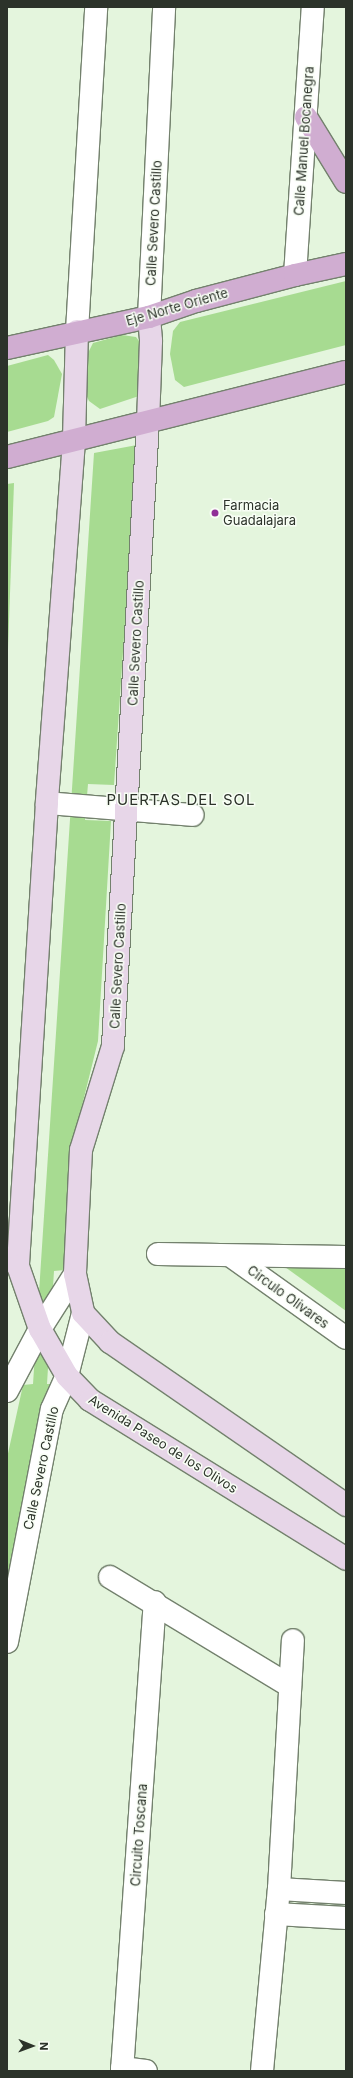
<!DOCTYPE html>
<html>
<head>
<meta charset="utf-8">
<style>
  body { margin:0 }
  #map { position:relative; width:353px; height:2078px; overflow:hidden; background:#e4f5dd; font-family:Inter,sans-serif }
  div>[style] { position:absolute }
  .green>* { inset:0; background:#a7db91 }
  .roads { filter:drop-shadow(1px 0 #73816d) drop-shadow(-1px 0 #73816d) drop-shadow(0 1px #73816d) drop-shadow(0 -1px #73816d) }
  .street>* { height:22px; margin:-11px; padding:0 11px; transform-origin:11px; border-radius:11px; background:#fff }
  .secondary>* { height:22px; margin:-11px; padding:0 11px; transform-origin:11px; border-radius:11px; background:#e7d6e8 }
  .primary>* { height:22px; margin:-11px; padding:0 11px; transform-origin:11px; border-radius:11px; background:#d0add1 }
  .dots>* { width:11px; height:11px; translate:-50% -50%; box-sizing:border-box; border:2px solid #f8fef5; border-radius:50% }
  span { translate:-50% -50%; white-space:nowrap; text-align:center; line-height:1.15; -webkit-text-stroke:3px #f8fef5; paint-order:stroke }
  .street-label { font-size:13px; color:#2c332a }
  .poi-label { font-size:13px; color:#2c332a }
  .left { translate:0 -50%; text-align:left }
  .quarter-label { font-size:15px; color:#2c332a; letter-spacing:1px }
  .frame { position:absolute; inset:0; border:8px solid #2c332a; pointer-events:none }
  .north { position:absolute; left:12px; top:2026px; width:40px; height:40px; -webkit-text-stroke:3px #f8fef5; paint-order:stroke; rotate:91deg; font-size:11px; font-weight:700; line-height:16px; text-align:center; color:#2c332a }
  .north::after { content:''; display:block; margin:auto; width:14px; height:18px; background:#2c332a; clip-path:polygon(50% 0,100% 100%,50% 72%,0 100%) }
</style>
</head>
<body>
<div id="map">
  <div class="green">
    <div style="clip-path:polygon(346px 281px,346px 345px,184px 387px,175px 380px,170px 354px,173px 331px,180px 322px)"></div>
    <div style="clip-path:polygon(122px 335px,136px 337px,145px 349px,142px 395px,100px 409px,89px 401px,84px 390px,85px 359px,93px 343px)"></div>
    <div style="clip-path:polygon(48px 355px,54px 360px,62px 374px,54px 417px,48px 421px,7px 432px,7px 366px)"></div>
    <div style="clip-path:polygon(137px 445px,114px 785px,88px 784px,85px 820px,111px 821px,98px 1041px,74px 1138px,65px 1270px,54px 1271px,47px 1384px,53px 1384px,7px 1601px,7px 1458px,23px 1385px,33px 1384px,94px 453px)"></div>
    <div style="clip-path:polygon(14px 483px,7px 677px,7px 484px)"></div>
    <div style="clip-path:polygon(285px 1267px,346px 1268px,346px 1311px)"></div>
  </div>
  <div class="roads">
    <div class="street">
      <div style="left:295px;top:275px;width:269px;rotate:-86.2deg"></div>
      <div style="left:149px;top:317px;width:310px;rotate:-87.2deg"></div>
      <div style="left:77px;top:331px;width:325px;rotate:-86.6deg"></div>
      <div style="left:47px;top:803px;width:146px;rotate:4.7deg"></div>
      <div style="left:158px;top:1254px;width:188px;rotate:0.9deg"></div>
      <div style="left:231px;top:1256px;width:141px;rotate:35.5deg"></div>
      <div style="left:7px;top:1391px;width:70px;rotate:-62deg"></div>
      <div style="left:40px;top:1329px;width:65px;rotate:-57.5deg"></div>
      <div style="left:110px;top:1577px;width:210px;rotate:31.2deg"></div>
      <div style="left:7px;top:1642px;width:237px;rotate:-79.1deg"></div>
      <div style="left:52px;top:1409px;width:36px;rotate:-66deg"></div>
      <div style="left:67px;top:1376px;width:65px;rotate:-75.7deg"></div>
      <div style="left:279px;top:1889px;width:67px;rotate:3.4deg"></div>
      <div style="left:276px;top:1914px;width:70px;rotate:3.3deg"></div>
      <div style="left:122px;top:2068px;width:24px;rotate:7deg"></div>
      <div style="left:122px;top:2071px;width:470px;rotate:-86deg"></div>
      <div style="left:262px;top:2071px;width:183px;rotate:-84.7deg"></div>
      <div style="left:279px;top:1889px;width:249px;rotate:-86.8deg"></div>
    </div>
    <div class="secondary">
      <div style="left:149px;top:317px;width:24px;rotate:85deg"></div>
      <div style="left:151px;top:341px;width:80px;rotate:92.1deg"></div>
      <div style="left:148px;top:421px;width:626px;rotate:93.21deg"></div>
      <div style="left:113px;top:1046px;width:109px;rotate:107.1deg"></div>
      <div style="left:81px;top:1150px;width:124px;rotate:92.8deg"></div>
      <div style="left:75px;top:1274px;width:40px;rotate:78deg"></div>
      <div style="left:83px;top:1313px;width:40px;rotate:47deg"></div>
      <div style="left:110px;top:1342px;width:287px;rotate:34.6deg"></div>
      <div style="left:77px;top:331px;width:110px;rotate:91.6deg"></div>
      <div style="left:74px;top:441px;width:363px;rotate:94.3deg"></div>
      <div style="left:47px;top:803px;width:464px;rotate:93.6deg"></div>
      <div style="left:18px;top:1266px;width:67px;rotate:70.8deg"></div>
      <div style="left:40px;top:1329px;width:54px;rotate:60.1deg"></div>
      <div style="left:67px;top:1376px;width:33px;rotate:46deg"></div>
      <div style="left:90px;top:1400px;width:301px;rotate:31.8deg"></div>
    </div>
    <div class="primary">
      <div style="left:306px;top:117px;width:76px;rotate:58.4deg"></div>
      <div style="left:7px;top:348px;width:145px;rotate:-12.3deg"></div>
      <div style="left:149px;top:317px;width:50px;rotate:-18.8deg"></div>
      <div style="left:196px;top:301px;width:102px;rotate:-14.7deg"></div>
      <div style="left:295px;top:275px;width:52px;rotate:-12.2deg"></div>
      <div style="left:7px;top:457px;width:349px;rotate:-14.1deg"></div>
    </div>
  </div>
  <div class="dots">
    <div style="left:215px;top:513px;background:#902f97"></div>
  </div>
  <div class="street-label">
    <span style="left:304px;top:141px;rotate:-86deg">Calle Manuel Bocanegra</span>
    <span style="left:154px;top:223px;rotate:-87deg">Calle Severo Castillo</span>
    <span style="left:177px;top:307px;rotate:-16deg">Eje Norte Oriente</span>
    <span style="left:136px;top:643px;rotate:-87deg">Calle Severo Castillo</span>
    <span style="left:118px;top:966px;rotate:-87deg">Calle Severo Castillo</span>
    <span style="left:288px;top:1297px;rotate:36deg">Circulo Olivares</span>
    <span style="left:163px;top:1444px;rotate:32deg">Avenida Paseo de los Olivos</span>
    <span style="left:41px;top:1468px;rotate:-78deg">Calle Severo Castillo</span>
    <span style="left:139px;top:1835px;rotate:-86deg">Circuito Toscana</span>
  </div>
  <div class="poi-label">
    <span class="left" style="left:223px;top:513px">Farmacia<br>Guadalajara</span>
  </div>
  <div class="quarter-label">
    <span style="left:181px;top:800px">PUERTAS DEL SOL</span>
  </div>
  <div class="frame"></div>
  <div class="north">N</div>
</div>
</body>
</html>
